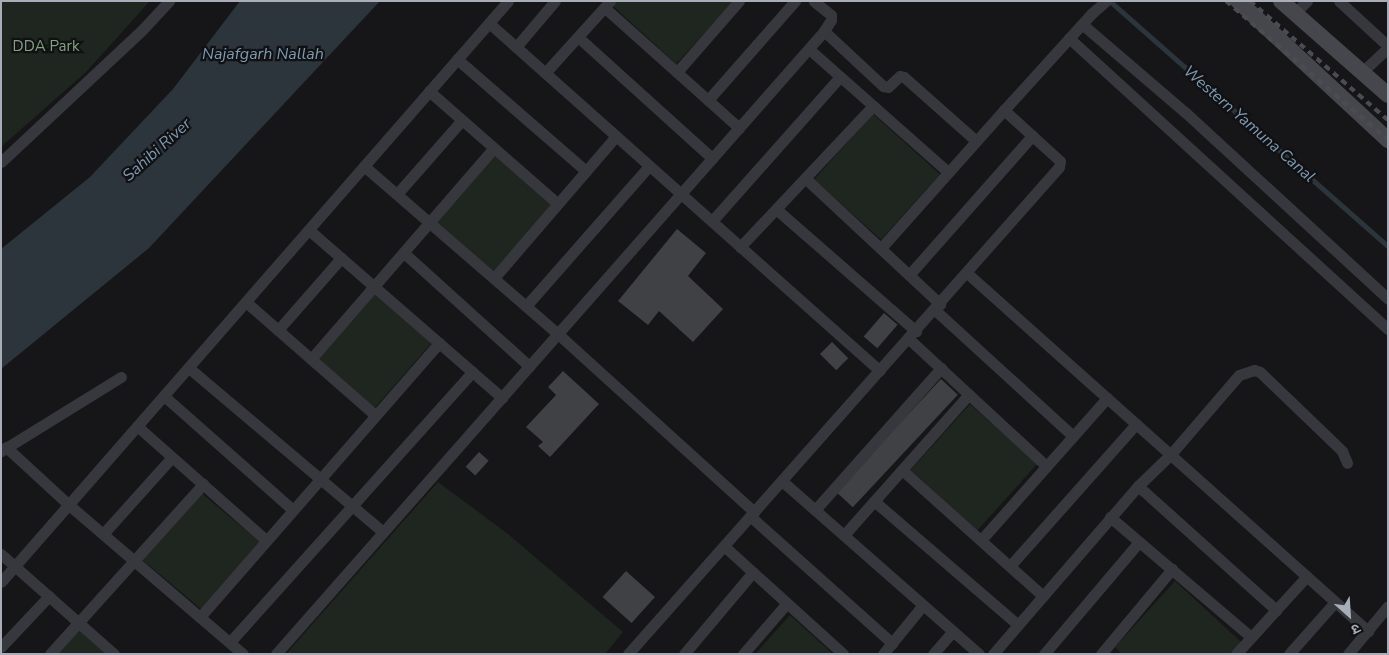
<!DOCTYPE html>
<html>
<head>
<meta charset="utf-8">
<style>
  body { margin:0 }
  #map { position:relative; width:1389px; height:655px; overflow:hidden; background:#161618; font-family:"Nunito Sans","Noto Sans Devanagari",sans-serif }
  div>[style] { position:absolute }
  .green>* { inset:0; background:#1e261f; transform-origin:0 0 }
  .water>* { inset:0; background:#2c353c }
  .stream>* { height:4.5px; margin:-2.25px; padding:0 2.25px; transform-origin:2.25px; border-radius:2.25px; background:#2c353c }
  .building>* { inset:0; background:#404145; transform-origin:0 0 }
  .minor>* { height:11px; margin:-5.5px; padding:0 5.5px; transform-origin:5.5px; border-radius:5.5px; background:#37383d }
  .secondary>* { height:16px; margin:-8px; padding:0 8px; transform-origin:8px; border-radius:8px; background:#45474d }
  .rail>* { height:4px; margin-top:-2px; transform-origin:0; background:repeating-linear-gradient(90deg,#4a4c52 0 6px,transparent 0 11px) }
  span { translate:-50% -50%; white-space:nowrap; text-align:center; line-height:1.15; -webkit-text-stroke:4.5px #111113; paint-order:stroke }
  .park-label { font-size:15px; color:#7fa381 }
  .water-label { font-size:16px; color:#7f9bb3; font-style:italic }
  .frame { position:absolute; inset:0; border:2px solid #a8adb8; pointer-events:none }
  .north { position:absolute; left:1324px; top:590px; width:50px; height:50px; -webkit-text-stroke:4px #111113; paint-order:stroke; rotate:154deg; font-size:14px; font-weight:700; line-height:20px; text-align:center; color:#a8adb8 }
  .north::after { content:''; display:block; margin:auto; width:18px; height:22px; background:#a8adb8; clip-path:polygon(50% 0,100% 100%,50% 72%,0 100%) }
</style>
</head>
<body>
<div id="map">
  <div class="green">
    <div style="clip-path:polygon(1px 1px,150px 1px,86px 72px,1px 147px)"></div>
    <div style="clip-path:polygon(615px 1px,734px 1px,676px 64px,612px 5px)"></div>
    <div style="left:873px;top:114px;width:90px;height:88px;rotate:42deg"></div>
    <div style="left:493px;top:154px;width:79px;height:90px;rotate:40deg"></div>
    <div style="left:374px;top:290px;width:78px;height:90px;rotate:41deg"></div>
    <div style="left:970px;top:404px;width:90px;height:89px;rotate:42deg"></div>
    <div style="clip-path:polygon(438px 482px,508px 534px,623px 632px,605px 654px,286px 654px)"></div>
    <div style="left:199px;top:491px;width:79px;height:89px;rotate:40deg"></div>
    <div style="clip-path:polygon(1175px 581px,1241px 642px,1230px 654px,1122px 654px,1115px 647px)"></div>
    <div style="clip-path:polygon(790px 615px,833px 654px,755px 654px)"></div>
    <div style="clip-path:polygon(79px 627px,110px 654px,56px 654px)"></div>
  </div>
  <div class="water">
    <div style="clip-path:polygon(240px 1px,380px 1px,149px 248px,1px 369px,1px 249px,90px 177px,173px 89px)"></div>
  </div>
  <div class="stream">
    <div style="left:1110px;top:1px;width:371px;rotate:41.4deg"></div>
  </div>
  <div class="building">
    <div style="clip-path:polygon(677px 229px,706px 253px,688px 276px,723px 309px,693px 342px,659px 311px,648px 325px,618px 301px)"></div>
    <div style="left:884px;top:313px;width:18px;height:31px;rotate:41deg"></div>
    <div style="left:832px;top:342px;width:23px;height:17px;rotate:45deg"></div>
    <div style="clip-path:polygon(563px 371px,599px 404px,550px 457px,538px 446px,543px 442px,526px 427px,556px 395px,548px 387px)"></div>
    <div style="left:941px;top:379px;width:23px;height:154px;rotate:43deg"></div>
    <div style="left:479px;top:452px;width:13px;height:20px;rotate:42deg"></div>
    <div style="left:626px;top:571px;width:39px;height:35px;rotate:42deg"></div>
  </div>
  <div class="minor">
    <div style="left:1339px;top:1px;width:67px;rotate:42.6deg"></div>
    <div style="left:605px;top:8px;width:180px;rotate:41.8deg"></div>
    <div style="left:1295px;top:13px;width:17px;rotate:-45deg"></div>
    <div style="left:489px;top:23px;width:523px;rotate:41.67deg"></div>
    <div style="left:1082px;top:24px;width:137px;rotate:40.6deg"></div>
    <div style="left:1186px;top:113px;width:275px;rotate:42.6deg"></div>
    <div style="left:824px;top:31px;width:81px;rotate:43deg"></div>
    <div style="left:883px;top:86px;width:5px;rotate:11deg"></div>
    <div style="left:888px;top:87px;width:16px;rotate:-43deg"></div>
    <div style="left:900px;top:76px;width:4px;rotate:14deg"></div>
    <div style="left:904px;top:77px;width:96px;rotate:41.6deg"></div>
    <div style="left:578px;top:37px;width:181px;rotate:42.1deg"></div>
    <div style="left:1069px;top:38px;width:432px;rotate:42.4deg"></div>
    <div style="left:516px;top:47px;width:60px;rotate:-49.7deg"></div>
    <div style="left:809px;top:49px;width:186px;rotate:41.5deg"></div>
    <div style="left:457px;top:59px;width:171px;rotate:41deg"></div>
    <div style="left:677px;top:72px;width:94px;rotate:-48.9deg"></div>
    <div style="left:1362px;top:72px;width:35px;rotate:-43deg"></div>
    <div style="left:545px;top:73px;width:97px;rotate:-47.9deg"></div>
    <div style="left:429px;top:91px;width:171px;rotate:41.2deg"></div>
    <div style="left:708px;top:100px;width:132px;rotate:-48.7deg"></div>
    <div style="left:1px;top:162px;width:193px;rotate:-43.1deg"></div>
    <div style="left:142px;top:30px;width:40px;rotate:-47deg"></div>
    <div style="left:364px;top:166px;width:257px;rotate:40.9deg"></div>
    <div style="left:558px;top:334px;width:265px;rotate:42.2deg"></div>
    <div style="left:805px;top:178px;width:185px;rotate:43deg"></div>
    <div style="left:397px;top:194px;width:98px;rotate:-48.7deg"></div>
    <div style="left:776px;top:209px;width:186px;rotate:41.1deg"></div>
    <div style="left:712px;top:221px;width:193px;rotate:-48.4deg"></div>
    <div style="left:309px;top:230px;width:256px;rotate:41deg"></div>
    <div style="left:740px;top:247px;width:194px;rotate:-46.7deg"></div>
    <div style="left:881px;top:248px;width:185px;rotate:-48.3deg"></div>
    <div style="left:1004px;top:110px;width:130px;rotate:-47.8deg"></div>
    <div style="left:1091px;top:14px;width:20px;rotate:-41deg"></div>
    <div style="left:404px;top:253px;width:169px;rotate:42.1deg"></div>
    <div style="left:967px;top:273px;width:538px;rotate:41.76deg"></div>
    <div style="left:909px;top:275px;width:186px;rotate:-48.5deg"></div>
    <div style="left:494px;top:278px;width:187px;rotate:-49.3deg"></div>
    <div style="left:246px;top:302px;width:171px;rotate:41.2deg"></div>
    <div style="left:526px;top:306px;width:186px;rotate:-48.7deg"></div>
    <div style="left:935px;top:310px;width:187px;rotate:42.4deg"></div>
    <div style="left:278px;top:330px;width:96px;rotate:-48.8deg"></div>
    <div style="left:909px;top:339px;width:187px;rotate:42.8deg"></div>
    <div style="left:311px;top:359px;width:279px;rotate:-49.1deg"></div>
    <div style="left:189px;top:368px;width:254px;rotate:40.2deg"></div>
    <div style="left:164px;top:396px;width:172px;rotate:41.5deg"></div>
    <div style="left:137px;top:426px;width:172px;rotate:41.5deg"></div>
    <div style="left:6px;top:447px;width:86px;rotate:42.6deg"></div>
    <div style="left:69px;top:505px;width:229px;rotate:40.6deg"></div>
    <div style="left:1px;top:451px;width:141px;rotate:-31.7deg"></div>
    <div style="left:902px;top:470px;width:189px;rotate:41.8deg"></div>
    <div style="left:782px;top:481px;width:262px;rotate:41.3deg"></div>
    <div style="left:1138px;top:486px;width:186px;rotate:41.9deg"></div>
    <div style="left:874px;top:501px;width:190px;rotate:40.7deg"></div>
    <div style="left:815px;top:510px;width:190px;rotate:-48.4deg"></div>
    <div style="left:750px;top:516px;width:191px;rotate:41.8deg"></div>
    <div style="left:1110px;top:517px;width:185px;rotate:40.4deg"></div>
    <div style="left:103px;top:534px;width:103px;rotate:-48.1deg"></div>
    <div style="left:844px;top:535px;width:188px;rotate:-48.4deg"></div>
    <div style="left:981px;top:540px;width:190px;rotate:-48.4deg"></div>
    <div style="left:724px;top:546px;width:161px;rotate:42.2deg"></div>
    <div style="left:1px;top:554px;width:151px;rotate:41.5deg"></div>
    <div style="left:1010px;top:566px;width:190px;rotate:-48.4deg"></div>
    <div style="left:1px;top:582px;width:771px;rotate:-48.89deg"></div>
    <div style="left:200px;top:617px;width:364px;rotate:-48.9deg"></div>
    <div style="left:230px;top:642px;width:363px;rotate:-48.1deg"></div>
    <div style="left:1px;top:647px;width:70px;rotate:-46.7deg"></div>
    <div style="left:50px;top:654px;width:229px;rotate:-48deg"></div>
    <div style="left:276px;top:654px;width:830px;rotate:-48.66deg"></div>
    <div style="left:824px;top:31px;width:13px;rotate:-58deg"></div>
    <div style="left:831px;top:20px;width:5px;rotate:-90deg"></div>
    <div style="left:831px;top:15px;width:22px;rotate:-141deg"></div>
    <div style="left:628px;top:654px;width:650px;rotate:-48.49deg"></div>
    <div style="left:1059px;top:167px;width:6px;rotate:-81deg"></div>
    <div style="left:1060px;top:161px;width:76px;rotate:-137.7deg"></div>
    <div style="left:684px;top:654px;width:107px;rotate:-49.9deg"></div>
    <div style="left:743px;top:654px;width:67px;rotate:-49.2deg"></div>
    <div style="left:883px;top:654px;width:63px;rotate:-50.8deg"></div>
    <div style="left:933px;top:654px;width:30px;rotate:-49deg"></div>
    <div style="left:993px;top:654px;width:222px;rotate:-49.2deg"></div>
    <div style="left:1138px;top:486px;width:46px;rotate:-44.1deg"></div>
    <div style="left:1171px;top:454px;width:104px;rotate:-49.3deg"></div>
    <div style="left:1239px;top:375px;width:16px;rotate:-18deg"></div>
    <div style="left:1254px;top:370px;width:6px;rotate:18deg"></div>
    <div style="left:1260px;top:372px;width:114px;rotate:43.9deg"></div>
    <div style="left:1342px;top:451px;width:13px;rotate:67deg"></div>
    <div style="left:1044px;top:654px;width:147px;rotate:-49.7deg"></div>
    <div style="left:1101px;top:654px;width:111px;rotate:-50.1deg"></div>
    <div style="left:1236px;top:654px;width:105px;rotate:-47.7deg"></div>
    <div style="left:1289px;top:654px;width:69px;rotate:-48.5deg"></div>
    <div style="left:1348px;top:654px;width:62px;rotate:-50.2deg"></div>
  </div>
  <div class="secondary">
    <div style="left:1238px;top:1px;width:205px;rotate:42.8deg"></div>
    <div style="left:1281px;top:1px;width:142px;rotate:41.3deg"></div>
  </div>
  <div class="rail">
    <div style="left:1226px;top:1px;width:213px;rotate:40.6deg"></div>
    <div style="left:1250px;top:1px;width:182px;rotate:40.8deg"></div>
  </div>
  <div class="park-label">
    <span style="left:46px;top:47px">DDA Park</span>
  </div>
  <div class="water-label">
    <span style="left:263px;top:54px">Najafgarh Nallah</span>
    <span style="left:1249px;top:124px;rotate:41deg">Western Yamuna Canal</span>
    <span style="left:157px;top:150px;rotate:-42deg">Sahibi River</span>
  </div>
  <div class="frame"></div>
  <div class="north">उ</div>
</div>
</body>
</html>
